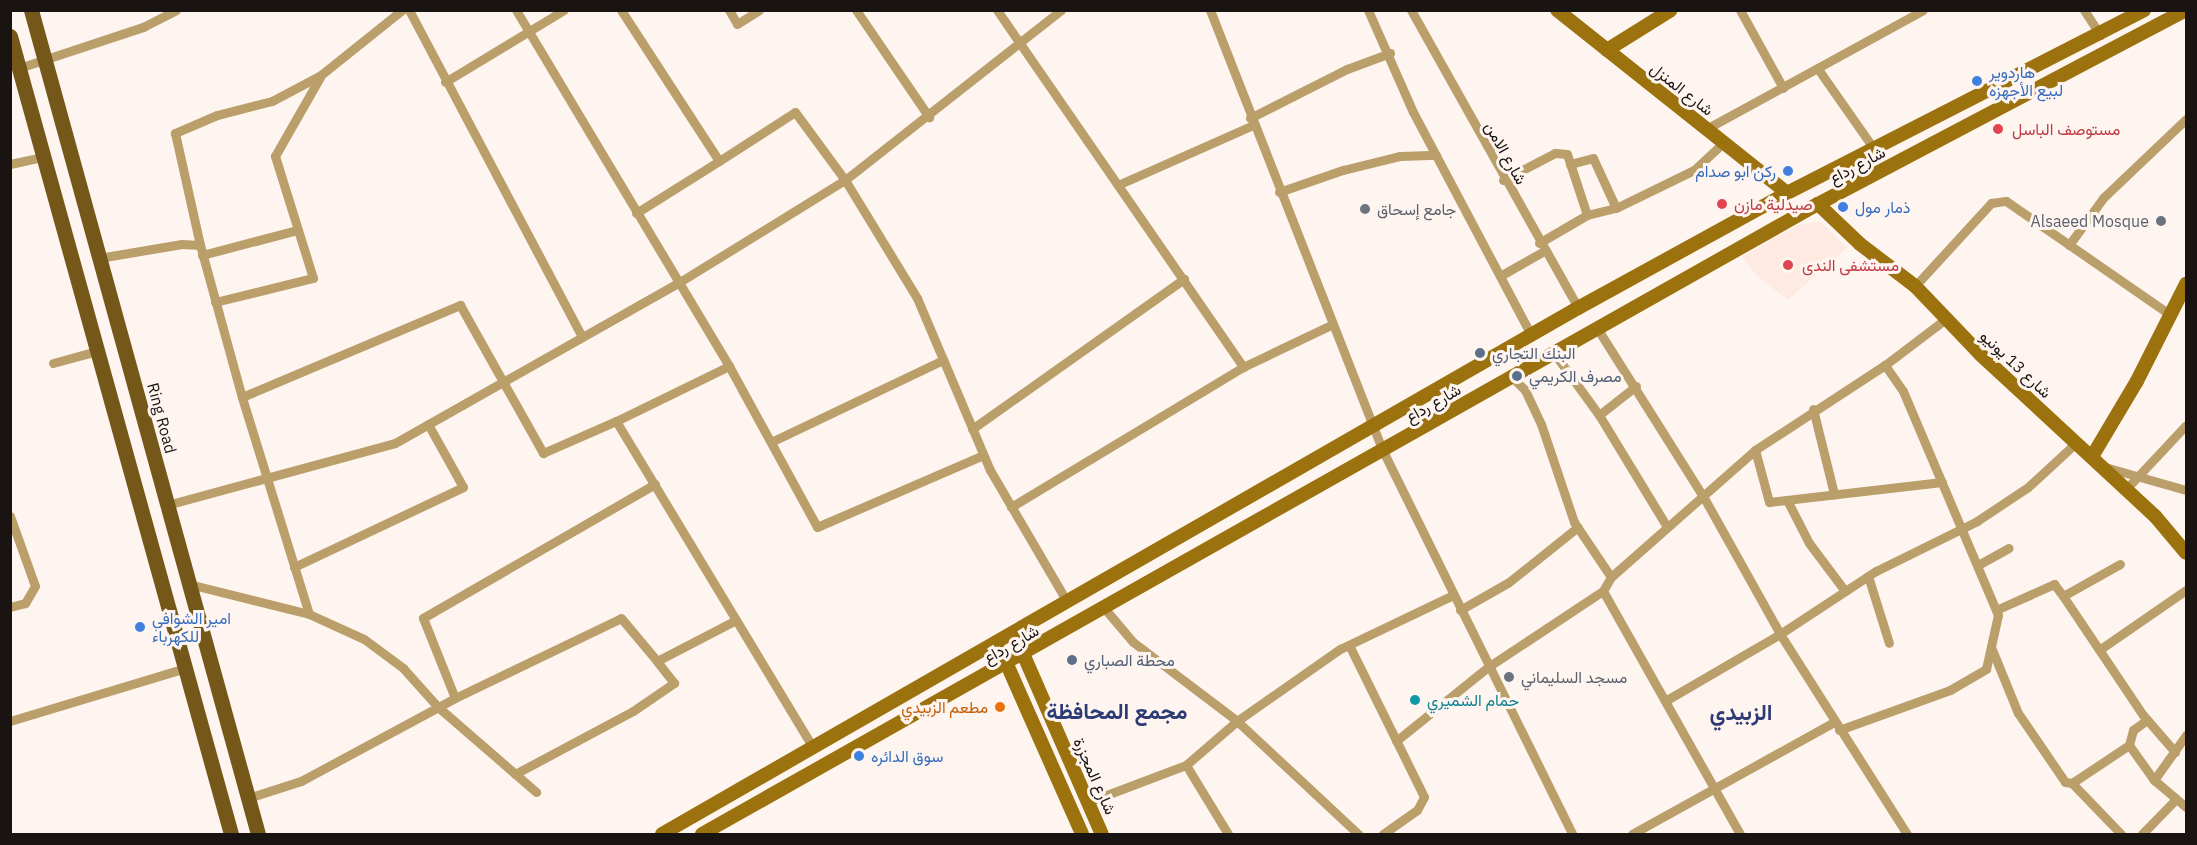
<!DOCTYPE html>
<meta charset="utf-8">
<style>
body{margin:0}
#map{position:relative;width:2197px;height:845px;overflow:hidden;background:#fff5f0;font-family:"IBM Plex Sans",Vazirmatn,sans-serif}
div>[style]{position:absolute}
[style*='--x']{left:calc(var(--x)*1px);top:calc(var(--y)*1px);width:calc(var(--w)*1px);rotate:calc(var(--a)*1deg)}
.built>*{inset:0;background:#feeae1}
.street>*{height:9px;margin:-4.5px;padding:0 4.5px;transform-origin:4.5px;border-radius:4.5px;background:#ba9f6b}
.secondary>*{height:14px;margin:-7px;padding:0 7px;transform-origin:7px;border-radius:7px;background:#9b720e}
.primary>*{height:15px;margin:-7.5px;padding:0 7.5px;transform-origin:7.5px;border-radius:7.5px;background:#755819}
.dots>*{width:16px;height:16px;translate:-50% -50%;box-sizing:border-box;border:3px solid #fff5f0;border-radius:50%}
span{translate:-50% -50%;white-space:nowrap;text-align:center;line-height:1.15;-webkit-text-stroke:6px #fff5f0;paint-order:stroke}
.shop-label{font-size:16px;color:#366cbe}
.left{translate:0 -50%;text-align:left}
.right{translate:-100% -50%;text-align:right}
.street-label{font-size:16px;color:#191411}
.health-label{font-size:16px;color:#be3a42}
.worship-label{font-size:16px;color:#5b616d}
.service-label{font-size:16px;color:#4e5e75}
.culture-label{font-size:16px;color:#0d838f}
.food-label{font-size:16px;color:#c56008}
.district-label{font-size:22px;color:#2d3c75;font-weight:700}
.frame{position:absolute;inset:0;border:12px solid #191411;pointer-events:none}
</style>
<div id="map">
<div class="built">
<div style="clip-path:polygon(1821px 222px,1847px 248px,1788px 300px,1756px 275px,1742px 257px,1798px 225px)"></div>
</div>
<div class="street">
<div style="--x:402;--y:10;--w:104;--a:141.3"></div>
<div style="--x:321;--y:75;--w:55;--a:152"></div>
<div style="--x:272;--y:101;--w:57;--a:165.7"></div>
<div style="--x:217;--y:115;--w:46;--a:156.8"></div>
<div style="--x:175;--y:133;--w:115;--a:77.4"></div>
<div style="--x:200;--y:245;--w:158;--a:74.6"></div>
<div style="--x:242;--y:397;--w:237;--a:-22.9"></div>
<div style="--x:460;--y:305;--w:170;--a:60.7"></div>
<div style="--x:543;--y:453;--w:80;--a:-23.7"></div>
<div style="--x:409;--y:10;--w:370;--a:62.1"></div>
<div style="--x:516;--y:10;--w:415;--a:59.1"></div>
<div style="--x:729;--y:366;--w:183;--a:61.3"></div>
<div style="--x:817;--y:527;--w:181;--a:-23.4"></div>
<div style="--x:621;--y:10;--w:180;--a:57"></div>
<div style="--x:719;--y:161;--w:98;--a:147.9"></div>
<div style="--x:729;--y:10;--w:16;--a:60"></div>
<div style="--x:737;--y:24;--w:26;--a:-32"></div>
<div style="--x:856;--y:10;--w:130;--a:55.7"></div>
<div style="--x:997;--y:10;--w:434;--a:55.4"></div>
<div style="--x:1210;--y:10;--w:474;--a:68.6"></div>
<div style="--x:1383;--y:451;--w:427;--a:63.7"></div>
<div style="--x:1368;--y:10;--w:111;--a:66.2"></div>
<div style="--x:1413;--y:112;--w:252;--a:62.1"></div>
<div style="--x:1411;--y:10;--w:342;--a:60.7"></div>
<div style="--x:1740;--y:10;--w:89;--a:61.1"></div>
<div style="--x:2084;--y:10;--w:30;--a:57"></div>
<div style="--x:19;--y:68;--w:131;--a:-18.3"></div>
<div style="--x:143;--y:27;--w:37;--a:-27"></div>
<div style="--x:1818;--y:69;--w:98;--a:55"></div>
<div style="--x:445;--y:82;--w:139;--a:-31.2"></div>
<div style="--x:1250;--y:118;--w:109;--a:-26.8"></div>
<div style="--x:1347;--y:69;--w:46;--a:-20.4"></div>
<div style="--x:1706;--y:129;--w:247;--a:-28.7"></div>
<div style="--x:719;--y:161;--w:90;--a:-32.8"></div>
<div style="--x:795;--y:112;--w:84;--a:53.7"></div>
<div style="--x:845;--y:180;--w:138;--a:58.6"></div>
<div style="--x:917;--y:298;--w:187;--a:67"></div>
<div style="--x:990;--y:470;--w:153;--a:59.7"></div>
<div style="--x:10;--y:164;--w:35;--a:-12"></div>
<div style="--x:1503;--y:180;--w:59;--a:-27.4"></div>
<div style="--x:1555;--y:153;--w:12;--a:5"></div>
<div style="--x:1567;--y:154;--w:64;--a:71.8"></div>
<div style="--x:1120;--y:184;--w:145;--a:-23.9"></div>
<div style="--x:1279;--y:192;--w:68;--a:-19"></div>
<div style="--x:1343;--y:170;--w:59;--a:-13.8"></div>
<div style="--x:1400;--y:156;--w:36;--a:-2"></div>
<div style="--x:1616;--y:208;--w:87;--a:-26"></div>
<div style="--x:1694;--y:170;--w:40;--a:-43"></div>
<div style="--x:1539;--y:243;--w:56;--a:-30.3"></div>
<div style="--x:1587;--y:215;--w:30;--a:-14"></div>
<div style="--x:1616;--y:208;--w:55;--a:-114.7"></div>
<div style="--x:1593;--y:158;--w:24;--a:165"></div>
<div style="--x:2069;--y:245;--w:58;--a:-54.1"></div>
<div style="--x:2103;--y:198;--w:115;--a:-43.6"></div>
<div style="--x:202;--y:255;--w:98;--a:-14.7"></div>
<div style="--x:99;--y:258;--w:84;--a:-9.6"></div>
<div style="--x:182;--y:244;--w:18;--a:3"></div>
<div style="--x:1500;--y:276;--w:51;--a:-29.6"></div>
<div style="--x:1915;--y:286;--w:113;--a:-47.5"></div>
<div style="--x:1991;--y:203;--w:15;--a:-8"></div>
<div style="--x:2006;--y:201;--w:198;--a:34.7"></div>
<div style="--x:215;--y:302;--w:101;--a:-13.8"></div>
<div style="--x:313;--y:278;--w:128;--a:-107.3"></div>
<div style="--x:275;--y:156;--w:91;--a:-60.3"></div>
<div style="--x:1597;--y:328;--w:199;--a:57.8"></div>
<div style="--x:1703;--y:496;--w:158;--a:60.8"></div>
<div style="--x:1780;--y:634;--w:237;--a:57.6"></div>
<div style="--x:1554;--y:353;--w:77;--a:54"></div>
<div style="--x:1599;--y:415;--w:129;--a:58.7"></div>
<div style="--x:53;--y:363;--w:46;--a:-15.3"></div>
<div style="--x:729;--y:366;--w:126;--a:154"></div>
<div style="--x:616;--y:421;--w:382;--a:58.9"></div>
<div style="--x:1512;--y:377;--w:18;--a:45"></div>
<div style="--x:1525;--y:390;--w:38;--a:65"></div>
<div style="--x:1541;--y:424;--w:103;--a:71.4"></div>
<div style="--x:1574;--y:522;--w:66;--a:56.1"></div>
<div style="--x:1611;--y:577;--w:16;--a:120"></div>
<div style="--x:1603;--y:591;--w:279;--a:60.6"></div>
<div style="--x:1813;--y:409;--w:88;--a:76.1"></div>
<div style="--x:1599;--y:415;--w:47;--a:-38.1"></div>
<div style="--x:972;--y:429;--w:260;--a:-35.3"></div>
<div style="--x:771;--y:442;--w:191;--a:-25.5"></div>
<div style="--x:1755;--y:450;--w:54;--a:74.9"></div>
<div style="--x:1769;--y:502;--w:174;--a:-6.6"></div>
<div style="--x:2105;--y:467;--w:84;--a:15.9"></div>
<div style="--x:655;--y:484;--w:268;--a:150"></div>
<div style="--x:423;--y:618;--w:86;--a:68.2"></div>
<div style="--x:455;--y:698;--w:184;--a:-25.7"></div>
<div style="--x:621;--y:618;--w:56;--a:50.1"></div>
<div style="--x:657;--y:661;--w:89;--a:-27.4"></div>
<div style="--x:2127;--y:488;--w:86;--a:-46.9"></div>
<div style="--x:1787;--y:500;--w:48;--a:62.9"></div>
<div style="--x:1809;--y:543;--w:60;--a:53.1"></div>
<div style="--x:167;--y:505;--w:236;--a:-15.2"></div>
<div style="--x:395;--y:443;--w:325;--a:-29.5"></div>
<div style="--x:678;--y:283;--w:196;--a:-31.7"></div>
<div style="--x:845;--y:180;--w:275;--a:-38.2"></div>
<div style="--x:1011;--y:507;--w:271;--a:-31.1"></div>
<div style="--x:1243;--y:367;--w:98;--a:-25.5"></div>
<div style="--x:10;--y:516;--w:74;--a:70.3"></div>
<div style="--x:35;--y:586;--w:20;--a:120"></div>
<div style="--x:25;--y:603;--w:16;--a:165"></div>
<div style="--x:2120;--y:564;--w:65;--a:150.7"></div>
<div style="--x:2063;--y:596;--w:143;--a:56.1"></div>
<div style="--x:2143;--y:715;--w:49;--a:49.1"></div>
<div style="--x:1978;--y:565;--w:35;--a:-29"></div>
<div style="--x:294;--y:567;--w:187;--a:-25.3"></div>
<div style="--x:463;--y:487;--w:72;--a:-119.1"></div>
<div style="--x:1868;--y:576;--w:70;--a:72.6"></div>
<div style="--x:1611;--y:577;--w:192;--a:-41.4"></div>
<div style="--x:1755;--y:450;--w:155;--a:-33.2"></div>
<div style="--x:1885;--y:365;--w:78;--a:-37.2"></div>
<div style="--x:189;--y:584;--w:124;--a:14"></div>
<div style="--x:309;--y:614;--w:227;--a:-107.2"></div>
<div style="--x:1105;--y:609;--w:43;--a:49.7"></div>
<div style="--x:1133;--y:642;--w:131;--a:37.2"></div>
<div style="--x:1237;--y:721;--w:166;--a:43"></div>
<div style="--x:1460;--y:610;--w:56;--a:-29.7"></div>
<div style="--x:1509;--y:582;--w:88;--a:-38.6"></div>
<div style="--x:1996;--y:610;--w:64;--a:-24.1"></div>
<div style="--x:2054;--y:584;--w:15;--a:53"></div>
<div style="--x:309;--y:614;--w:60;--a:24.4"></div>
<div style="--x:364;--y:639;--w:49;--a:36.6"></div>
<div style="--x:403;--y:668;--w:52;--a:48.1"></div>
<div style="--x:438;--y:707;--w:130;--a:40.9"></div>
<div style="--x:1349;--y:645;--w:169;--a:63.7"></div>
<div style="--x:1424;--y:797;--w:15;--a:118"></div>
<div style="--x:1417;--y:810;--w:42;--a:144.8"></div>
<div style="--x:1991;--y:647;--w:71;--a:67.8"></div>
<div style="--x:2018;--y:713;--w:83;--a:55.7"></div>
<div style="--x:2065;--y:782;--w:7;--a:8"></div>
<div style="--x:2099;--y:650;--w:106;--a:-34.6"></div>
<div style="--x:1665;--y:701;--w:133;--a:-30.2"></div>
<div style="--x:1780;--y:634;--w:115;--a:-33.3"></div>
<div style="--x:1876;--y:571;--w:113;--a:-26.3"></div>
<div style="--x:1977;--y:521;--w:61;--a:-33.7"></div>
<div style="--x:2028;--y:487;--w:67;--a:-42.6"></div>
<div style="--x:10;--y:721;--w:183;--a:-16.8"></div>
<div style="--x:1839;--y:730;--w:118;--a:-19.8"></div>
<div style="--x:1950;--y:690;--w:42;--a:-30.3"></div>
<div style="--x:1986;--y:669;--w:55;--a:-77.5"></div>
<div style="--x:1998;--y:615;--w:243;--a:-113"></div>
<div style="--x:1903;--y:391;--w:32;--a:-125"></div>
<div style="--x:2186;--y:735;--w:55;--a:125.4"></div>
<div style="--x:2154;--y:780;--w:42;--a:40.2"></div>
<div style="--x:1396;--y:741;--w:118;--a:-38.8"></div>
<div style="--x:1488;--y:667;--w:138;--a:-33.5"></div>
<div style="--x:2129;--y:745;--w:16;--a:-75"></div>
<div style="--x:2133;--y:730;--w:17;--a:-36"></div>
<div style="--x:1186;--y:765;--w:81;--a:58.7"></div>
<div style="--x:515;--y:774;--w:134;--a:-28.1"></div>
<div style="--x:633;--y:711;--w:50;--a:-34.3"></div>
<div style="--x:674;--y:683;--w:28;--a:-128"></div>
<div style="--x:248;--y:798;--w:56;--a:-17.8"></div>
<div style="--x:301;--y:781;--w:175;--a:-28.3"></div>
<div style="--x:1088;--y:802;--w:105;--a:-20.7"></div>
<div style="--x:1186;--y:765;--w:67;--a:-40.8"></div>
<div style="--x:1237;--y:721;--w:126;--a:-35"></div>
<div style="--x:1340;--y:649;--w:125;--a:-25.5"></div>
<div style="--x:1632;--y:834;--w:231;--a:-29"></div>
<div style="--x:2121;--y:834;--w:71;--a:-133.9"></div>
<div style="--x:2072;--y:783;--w:69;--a:-33.7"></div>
<div style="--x:2129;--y:745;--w:43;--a:54.5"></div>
<div style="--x:2142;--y:834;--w:49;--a:-45.8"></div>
</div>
<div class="secondary">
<div style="--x:1557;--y:10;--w:294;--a:38.5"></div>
<div style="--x:1607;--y:50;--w:75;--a:-32"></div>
<div style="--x:1818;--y:204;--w:58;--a:43.6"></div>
<div style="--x:1860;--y:244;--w:69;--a:37.4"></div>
<div style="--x:1915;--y:286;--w:95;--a:46.3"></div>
<div style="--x:1981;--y:355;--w:237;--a:42.8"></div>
<div style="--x:2155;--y:516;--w:48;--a:50"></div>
<div style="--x:2093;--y:455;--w:86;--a:-59.3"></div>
<div style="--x:2137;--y:381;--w:109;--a:-63.2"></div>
<div style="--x:1014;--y:633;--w:219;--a:66.4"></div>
<div style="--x:997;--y:642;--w:210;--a:66.1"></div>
<div style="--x:662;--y:834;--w:1056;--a:-29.87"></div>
<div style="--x:1578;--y:308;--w:239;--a:-28.8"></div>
<div style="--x:1787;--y:193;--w:401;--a:-27.1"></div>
<div style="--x:702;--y:834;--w:1282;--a:-29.45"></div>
<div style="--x:1818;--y:204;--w:416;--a:-27.8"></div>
</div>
<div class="primary">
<div style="--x:31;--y:10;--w:855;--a:74.6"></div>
<div style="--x:10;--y:36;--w:828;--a:74.52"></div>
</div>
<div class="dots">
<div style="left:1977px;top:81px;background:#3f7fe0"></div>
<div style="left:1998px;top:129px;background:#e0444e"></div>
<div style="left:1788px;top:171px;background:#3f7fe0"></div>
<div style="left:1722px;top:204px;background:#e0444e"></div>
<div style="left:1843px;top:207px;background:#3f7fe0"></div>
<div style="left:1365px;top:209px;background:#6b7280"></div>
<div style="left:2161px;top:221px;background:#6b7280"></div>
<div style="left:1788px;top:265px;background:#e0444e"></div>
<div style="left:1480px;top:353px;background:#5c6f8a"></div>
<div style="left:1517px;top:376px;background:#5c6f8a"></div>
<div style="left:140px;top:627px;background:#3f7fe0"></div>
<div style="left:1072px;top:660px;background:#5c6f8a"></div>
<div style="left:1509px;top:677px;background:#6b7280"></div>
<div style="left:1415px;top:700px;background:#0f9aa8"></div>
<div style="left:1000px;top:707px;background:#e8710a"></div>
<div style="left:859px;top:756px;background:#3f7fe0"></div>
</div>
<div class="shop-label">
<span class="left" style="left:1989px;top:81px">هاردوير<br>لبيع الأجهزه</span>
<span class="right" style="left:1776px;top:171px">ركن ابو صدام</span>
<span class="left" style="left:1855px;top:207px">ذمار مول</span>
<span class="left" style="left:152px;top:627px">امير الشوافي<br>للكهرباء</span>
<span class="left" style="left:871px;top:756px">سوق الدائره</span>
</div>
<div class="street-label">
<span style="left:1682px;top:89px;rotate:38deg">شارع المنزل</span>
<span style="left:1506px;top:153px;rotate:61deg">شارع الامن</span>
<span style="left:1857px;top:165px;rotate:-28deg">شارع رداع</span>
<span style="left:2016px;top:364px;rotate:43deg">شارع 13 يونيو</span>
<span style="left:1433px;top:403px;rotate:-30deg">شارع رداع</span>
<span style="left:162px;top:418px;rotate:75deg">Ring Road</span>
<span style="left:1011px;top:644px;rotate:-30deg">شارع رداع</span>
<span style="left:1095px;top:776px;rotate:66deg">شارع المجزرة</span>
</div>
<div class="health-label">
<span class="left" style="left:2012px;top:129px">مستوصف الباسل</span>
<span class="left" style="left:1734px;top:204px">صيدلية مازن</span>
<span class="left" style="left:1802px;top:265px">مستشفى الندى</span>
</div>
<div class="worship-label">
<span class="left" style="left:1377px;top:209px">جامع إسحاق</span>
<span class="right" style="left:2149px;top:221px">Alsaeed Mosque</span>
<span class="left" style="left:1521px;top:677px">مسجد السليماني</span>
</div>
<div class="service-label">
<span class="left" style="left:1492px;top:353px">البنك التجاري</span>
<span class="left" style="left:1529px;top:376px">مصرف الكريمي</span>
<span class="left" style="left:1084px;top:660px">محطة الصباري</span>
</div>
<div class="culture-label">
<span class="left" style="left:1427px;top:700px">حمام الشميري</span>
</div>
<div class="food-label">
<span class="right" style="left:988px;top:707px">مطعم الزبيدي</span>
</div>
<div class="district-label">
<span style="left:1117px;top:711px">مجمع المحافظة</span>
<span style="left:1741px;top:712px">الزبيدي</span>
</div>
<div class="frame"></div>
</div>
